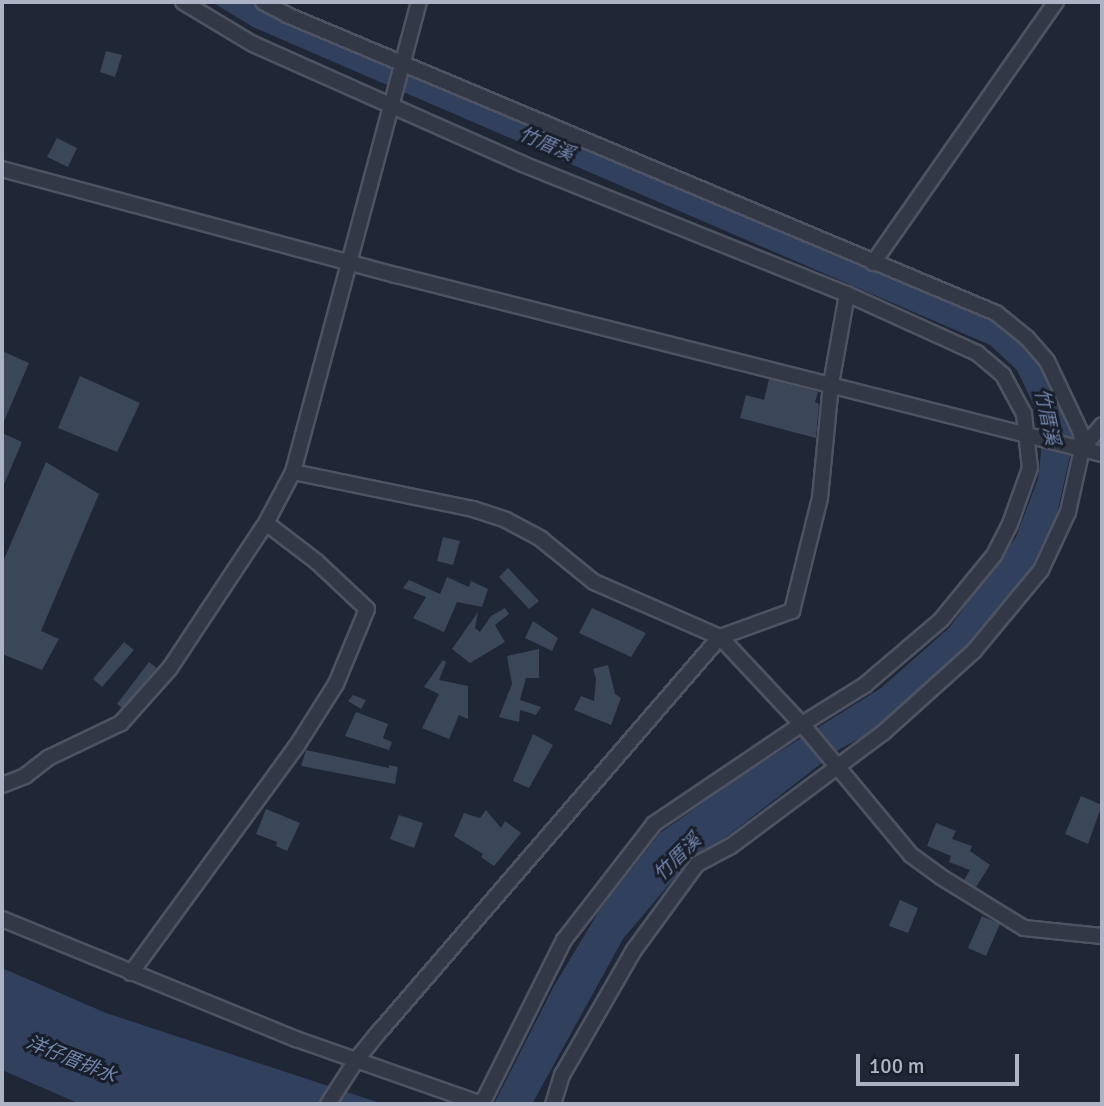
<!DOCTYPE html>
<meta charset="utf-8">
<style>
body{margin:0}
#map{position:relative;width:1104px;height:1106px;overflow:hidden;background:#1f2636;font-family:Signika,"Noto Sans TC",sans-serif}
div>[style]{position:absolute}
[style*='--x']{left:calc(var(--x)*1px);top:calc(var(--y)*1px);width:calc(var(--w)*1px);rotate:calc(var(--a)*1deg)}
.water>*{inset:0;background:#31405d}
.building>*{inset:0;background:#3c4659}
.roads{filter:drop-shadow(2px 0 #4d5362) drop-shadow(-2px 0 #4d5362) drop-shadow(0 2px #4d5362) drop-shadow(0 -2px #4d5362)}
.minor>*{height:14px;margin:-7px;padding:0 7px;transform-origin:7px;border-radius:7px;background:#323846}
span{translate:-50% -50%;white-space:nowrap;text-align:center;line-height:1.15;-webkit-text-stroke:6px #181e2a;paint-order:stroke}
.water-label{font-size:19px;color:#7386ad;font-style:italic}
.frame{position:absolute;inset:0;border:4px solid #acb3c4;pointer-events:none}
.scale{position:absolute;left:856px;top:1054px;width:163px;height:32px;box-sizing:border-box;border:4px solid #acb3c4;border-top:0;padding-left:9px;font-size:21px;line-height:24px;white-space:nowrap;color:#acb3c4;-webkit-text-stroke:5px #181e2a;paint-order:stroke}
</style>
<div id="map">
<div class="water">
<div style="clip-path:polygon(212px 2px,267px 2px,707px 193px,1010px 330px,1046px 364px,1074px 438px,1057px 514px,1027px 576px,980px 642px,891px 721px,840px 749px,676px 876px,623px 939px,532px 1104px,494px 1104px,554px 986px,599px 911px,660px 833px,747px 772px,881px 688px,949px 628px,1016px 537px,1038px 479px,1041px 453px,1039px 416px,1017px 370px,990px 345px,253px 27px)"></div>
<div style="clip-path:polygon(2px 968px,106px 1013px,383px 1104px,80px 1104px,2px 1070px)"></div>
</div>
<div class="building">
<div style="clip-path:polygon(106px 51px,122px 55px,115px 77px,100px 72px)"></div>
<div style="clip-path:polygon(57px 138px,77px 148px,68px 167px,47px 157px)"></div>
<div style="clip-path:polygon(2px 351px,29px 363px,2px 426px)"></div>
<div style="clip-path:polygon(80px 376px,140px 403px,117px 452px,58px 428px)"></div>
<div style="clip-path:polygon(769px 379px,818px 392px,815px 402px,819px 404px,816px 438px,740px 418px,746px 395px,764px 400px)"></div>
<div style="clip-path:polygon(2px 433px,22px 442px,2px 489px)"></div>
<div style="clip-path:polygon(46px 462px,99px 494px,41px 631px,59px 639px,42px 670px,2px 654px,2px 564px)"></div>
<div style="clip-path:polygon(443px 537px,460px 541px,453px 565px,437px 561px)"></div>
<div style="clip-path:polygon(508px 568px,539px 601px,529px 609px,499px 577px)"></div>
<div style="clip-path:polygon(447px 577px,469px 587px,471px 581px,488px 589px,482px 607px,457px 602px,444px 632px,413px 618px,426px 597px,403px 588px,409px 580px,440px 594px)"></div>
<div style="clip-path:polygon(505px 608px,509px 614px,495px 625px,505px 642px,470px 663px,452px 649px,478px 612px,475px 628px,480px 632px,491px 616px)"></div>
<div style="clip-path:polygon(592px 608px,646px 633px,631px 657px,579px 633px)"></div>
<div style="clip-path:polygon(533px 621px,558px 638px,552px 651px,525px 638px)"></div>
<div style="clip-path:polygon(124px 642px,134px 650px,102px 687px,93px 679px)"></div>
<div style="clip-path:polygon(539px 649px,539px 678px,526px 678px,520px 700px,541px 707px,536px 715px,520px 710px,519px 722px,499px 717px,512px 684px,507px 656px)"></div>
<div style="clip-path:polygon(443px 660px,446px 662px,439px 680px,468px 686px,468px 719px,459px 715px,449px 739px,422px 728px,439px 694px,424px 687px)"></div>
<div style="clip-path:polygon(149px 662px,157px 668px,122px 708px,117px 704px)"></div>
<div style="clip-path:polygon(608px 665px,615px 694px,621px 698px,611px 725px,574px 710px,581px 696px,594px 701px,596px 679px,593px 669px)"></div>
<div style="clip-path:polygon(353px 695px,366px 700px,361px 709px,348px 701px)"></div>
<div style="clip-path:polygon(356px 712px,388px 724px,383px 738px,392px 742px,389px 750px,345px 736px)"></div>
<div style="clip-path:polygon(533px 734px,553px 745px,529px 788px,513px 781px)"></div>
<div style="clip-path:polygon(306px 750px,389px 768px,389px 765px,398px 767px,395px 784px,301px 766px)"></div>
<div style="clip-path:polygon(1081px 796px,1102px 805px,1088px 844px,1065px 834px)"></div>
<div style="clip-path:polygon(266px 809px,300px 823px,287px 851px,276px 846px,277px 842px,256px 834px)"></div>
<div style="clip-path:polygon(486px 810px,501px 828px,505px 821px,521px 833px,494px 866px,481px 857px,483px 854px,454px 836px,464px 813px,480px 818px)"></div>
<div style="clip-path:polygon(399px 815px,423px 823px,414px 848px,390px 839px)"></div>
<div style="clip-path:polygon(936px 823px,956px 831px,952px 839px,972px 846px,970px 851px,990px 865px,976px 887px,964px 880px,970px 870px,949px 862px,951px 856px,927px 846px)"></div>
<div style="clip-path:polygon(900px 900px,918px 908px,908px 933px,889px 926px)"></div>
<div style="clip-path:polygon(982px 916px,1000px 924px,986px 956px,968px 948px)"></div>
</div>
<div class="roads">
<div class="minor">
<div style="--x:183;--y:2;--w:82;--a:31"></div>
<div style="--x:253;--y:44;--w:152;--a:24"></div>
<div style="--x:392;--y:106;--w:143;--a:23.9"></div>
<div style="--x:523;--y:164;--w:349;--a:21.9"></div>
<div style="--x:847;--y:294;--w:143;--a:24.4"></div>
<div style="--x:977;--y:353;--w:34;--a:40"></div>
<div style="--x:1003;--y:375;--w:44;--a:61.7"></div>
<div style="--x:1024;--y:414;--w:54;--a:83.7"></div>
<div style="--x:1030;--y:468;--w:59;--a:109.7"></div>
<div style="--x:1010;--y:524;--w:34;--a:117"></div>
<div style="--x:995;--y:554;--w:85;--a:129.3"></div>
<div style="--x:941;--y:620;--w:100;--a:139.5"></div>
<div style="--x:865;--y:685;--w:74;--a:148.2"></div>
<div style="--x:802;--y:724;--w:179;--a:146"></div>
<div style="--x:654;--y:824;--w:147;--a:127.8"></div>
<div style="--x:564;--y:940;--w:183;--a:116.6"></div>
<div style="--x:263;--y:2;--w:27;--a:28"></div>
<div style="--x:287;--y:15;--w:769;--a:22.8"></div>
<div style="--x:996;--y:313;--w:40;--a:39"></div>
<div style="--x:1027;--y:338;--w:30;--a:49"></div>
<div style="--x:1047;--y:361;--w:80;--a:64.7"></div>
<div style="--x:1081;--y:433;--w:16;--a:86"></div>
<div style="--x:1082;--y:449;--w:65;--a:102.5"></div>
<div style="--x:1068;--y:512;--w:64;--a:115"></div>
<div style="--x:1041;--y:570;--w:105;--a:129.6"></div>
<div style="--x:974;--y:651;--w:121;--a:138"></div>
<div style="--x:884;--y:732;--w:191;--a:143.3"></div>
<div style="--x:731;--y:846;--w:38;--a:152"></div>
<div style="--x:697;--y:864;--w:107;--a:126.2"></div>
<div style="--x:634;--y:950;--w:144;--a:119.9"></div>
<div style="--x:562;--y:1075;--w:30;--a:107"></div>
<div style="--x:2;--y:169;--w:408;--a:15.1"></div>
<div style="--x:396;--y:275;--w:728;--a:14.23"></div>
<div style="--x:873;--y:263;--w:319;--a:-55"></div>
<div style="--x:1082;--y:449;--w:31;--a:-50"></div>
<div style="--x:293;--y:472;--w:184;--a:11.6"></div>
<div style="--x:473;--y:509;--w:35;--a:18"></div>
<div style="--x:506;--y:520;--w:40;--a:28"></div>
<div style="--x:541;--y:539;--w:68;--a:39.1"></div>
<div style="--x:594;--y:582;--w:137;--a:23.6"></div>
<div style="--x:720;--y:637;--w:126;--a:46.9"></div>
<div style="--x:806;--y:729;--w:164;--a:50.2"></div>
<div style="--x:911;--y:855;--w:37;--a:36"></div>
<div style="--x:941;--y:877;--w:97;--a:31.6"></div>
<div style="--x:1024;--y:928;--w:78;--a:5.9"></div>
<div style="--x:2;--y:785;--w:25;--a:-21"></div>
<div style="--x:25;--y:776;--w:29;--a:-38"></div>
<div style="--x:48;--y:758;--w:81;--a:-25.6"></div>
<div style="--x:121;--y:723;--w:74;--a:-48.3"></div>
<div style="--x:170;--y:668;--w:174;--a:-56.5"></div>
<div style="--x:266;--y:523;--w:58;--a:-62.1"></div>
<div style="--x:293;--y:472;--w:487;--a:-75"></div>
<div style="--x:2;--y:919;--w:318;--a:22.2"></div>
<div style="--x:296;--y:1039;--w:197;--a:19.3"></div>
<div style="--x:131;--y:973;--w:283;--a:-53.9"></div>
<div style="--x:298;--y:744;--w:71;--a:-57.7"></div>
<div style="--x:336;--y:684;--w:81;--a:-67.5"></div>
<div style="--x:367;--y:609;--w:69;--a:-136.8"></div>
<div style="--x:317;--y:562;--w:64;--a:-142.6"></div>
<div style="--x:328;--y:1104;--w:54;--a:-57.2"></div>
<div style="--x:357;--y:1059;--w:36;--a:-51"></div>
<div style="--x:380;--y:1031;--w:520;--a:-49.21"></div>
<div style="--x:720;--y:637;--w:77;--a:-19.9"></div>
<div style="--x:792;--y:611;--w:116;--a:-76.1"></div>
<div style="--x:820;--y:498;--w:115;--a:-84.5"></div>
<div style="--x:831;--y:384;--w:91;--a:-79.9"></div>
</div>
</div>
<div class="water-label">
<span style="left:546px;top:145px;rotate:23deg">竹厝溪</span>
<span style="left:1046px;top:417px;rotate:78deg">竹厝溪</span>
<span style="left:678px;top:858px;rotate:-45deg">竹厝溪</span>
<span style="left:71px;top:1060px;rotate:22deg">洋仔厝排水</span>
</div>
<div class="frame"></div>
<div class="scale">100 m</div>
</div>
